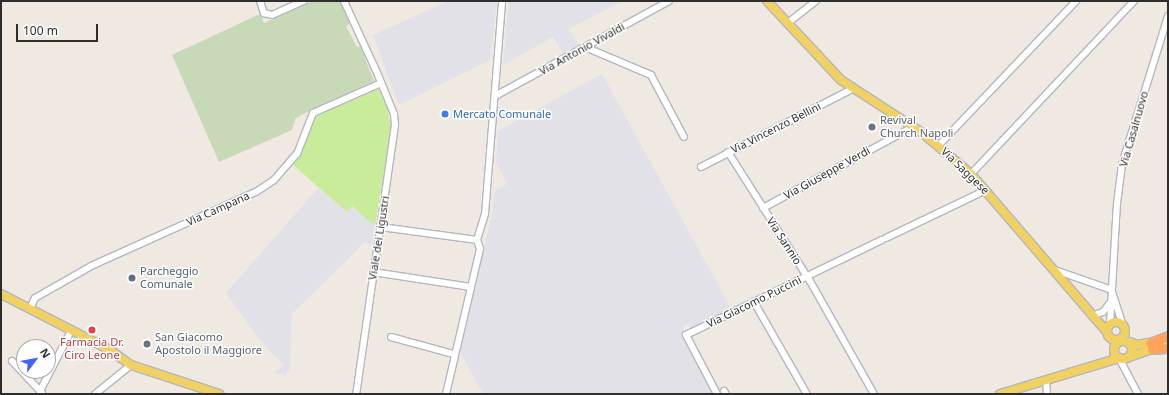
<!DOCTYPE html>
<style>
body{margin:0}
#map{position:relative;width:1169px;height:395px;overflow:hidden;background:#efe9e1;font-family:"Noto Sans",sans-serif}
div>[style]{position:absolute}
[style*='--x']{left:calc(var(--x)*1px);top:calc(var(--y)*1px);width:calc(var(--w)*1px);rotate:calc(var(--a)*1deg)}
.industrial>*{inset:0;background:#e3e1e8}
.cemetery>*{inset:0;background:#c8d9b8}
.pitch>*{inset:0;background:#c9ec9a}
.roads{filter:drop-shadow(1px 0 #b4b7c1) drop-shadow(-1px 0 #b4b7c1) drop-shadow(0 1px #b4b7c1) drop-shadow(0 -1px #b4b7c1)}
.minor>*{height:6px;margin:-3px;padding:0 3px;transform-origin:3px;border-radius:3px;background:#fff}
.major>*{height:8px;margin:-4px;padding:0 4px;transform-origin:4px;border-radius:4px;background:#f2d163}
.major>.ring{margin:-4px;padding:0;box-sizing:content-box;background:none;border:8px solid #f2d163;border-radius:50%}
.highway>*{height:9px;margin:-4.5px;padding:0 4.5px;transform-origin:4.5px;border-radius:4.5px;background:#ffa35c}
.dots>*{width:11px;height:11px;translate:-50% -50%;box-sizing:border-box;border:2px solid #fff;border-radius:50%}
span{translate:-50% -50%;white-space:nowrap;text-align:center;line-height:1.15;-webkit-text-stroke:3px #fff;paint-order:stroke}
.street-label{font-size:11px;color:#2e2e2e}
.shop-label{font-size:11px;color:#366cbe}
.left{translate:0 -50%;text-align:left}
.worship-label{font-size:11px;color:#5b616d}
.service-label{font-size:11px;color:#4e5e75}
.health-label{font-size:11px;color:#be3a42}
.frame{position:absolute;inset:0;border:2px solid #2e2e2e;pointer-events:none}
.north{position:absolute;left:16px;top:339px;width:40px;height:40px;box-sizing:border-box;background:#fff;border:1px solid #ababab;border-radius:50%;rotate:58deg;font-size:11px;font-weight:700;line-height:16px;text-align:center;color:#2e2e2e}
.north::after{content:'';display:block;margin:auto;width:14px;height:18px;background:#4264fb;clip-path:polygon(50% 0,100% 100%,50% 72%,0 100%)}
.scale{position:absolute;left:16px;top:24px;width:82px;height:18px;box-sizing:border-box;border:2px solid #2e2e2e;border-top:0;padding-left:5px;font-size:12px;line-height:14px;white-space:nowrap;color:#2e2e2e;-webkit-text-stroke:3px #fff;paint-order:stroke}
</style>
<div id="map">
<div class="industrial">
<div style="clip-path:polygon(448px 1px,497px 1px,490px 60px,399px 105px,373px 35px)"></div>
<div style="clip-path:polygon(509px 1px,622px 1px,569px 29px,579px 47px,567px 54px,564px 55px,553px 37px,503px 65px)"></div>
<div style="clip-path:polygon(602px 74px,732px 310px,691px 331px,688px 324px,682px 327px,715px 394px,483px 394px,458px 348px,492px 216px,495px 190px,507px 184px,496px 162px,498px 131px)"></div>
<div style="clip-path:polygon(319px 187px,346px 212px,351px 205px,375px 226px,372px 248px,365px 242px,292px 314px,290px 372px,287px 371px,286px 376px,274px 373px,283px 365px,263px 344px,226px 293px)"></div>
</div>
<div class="cemetery">
<div style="clip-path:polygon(313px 1px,340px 1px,350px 23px,346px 26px,357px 47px,360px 46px,374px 81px,301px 115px,295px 119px,292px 130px,219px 162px,172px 55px,260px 14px,264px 23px)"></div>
</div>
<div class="pitch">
<div style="clip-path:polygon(379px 89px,387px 108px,391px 128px,375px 226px,352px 206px,347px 212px,292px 164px,315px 116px)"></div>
</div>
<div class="roads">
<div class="minor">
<div style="--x:260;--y:1;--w:13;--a:72"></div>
<div style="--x:264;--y:13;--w:8;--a:14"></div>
<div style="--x:272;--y:15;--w:35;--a:-24"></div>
<div style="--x:344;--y:1;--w:81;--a:65.3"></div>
<div style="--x:378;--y:75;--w:42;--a:67.7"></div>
<div style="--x:394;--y:114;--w:11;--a:85"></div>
<div style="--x:395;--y:125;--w:272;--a:98.2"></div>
<div style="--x:789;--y:22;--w:34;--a:-38"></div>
<div style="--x:585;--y:47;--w:72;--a:23"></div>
<div style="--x:651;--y:75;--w:70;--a:62"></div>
<div style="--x:495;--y:96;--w:198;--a:-28.6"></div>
<div style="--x:939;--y:145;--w:199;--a:-46.4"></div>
<div style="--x:728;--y:152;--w:153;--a:57.6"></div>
<div style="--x:810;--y:281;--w:130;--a:60.5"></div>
<div style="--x:701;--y:167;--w:170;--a:-27.3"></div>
<div style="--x:971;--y:174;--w:238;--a:-46.7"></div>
<div style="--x:763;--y:208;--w:170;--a:-28.4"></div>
<div style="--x:381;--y:227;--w:97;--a:7.7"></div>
<div style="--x:886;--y:238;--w:111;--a:-25.6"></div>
<div style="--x:477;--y:240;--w:27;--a:-73"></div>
<div style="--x:485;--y:214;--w:214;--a:-85.4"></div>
<div style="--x:1055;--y:270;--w:60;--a:19.3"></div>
<div style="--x:373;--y:272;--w:99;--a:8.7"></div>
<div style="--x:1112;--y:292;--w:35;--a:72"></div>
<div style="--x:754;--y:302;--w:106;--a:60.1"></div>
<div style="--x:30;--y:309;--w:12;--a:-66"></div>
<div style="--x:35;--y:298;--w:64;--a:-29.7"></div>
<div style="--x:91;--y:266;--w:181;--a:-24.2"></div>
<div style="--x:256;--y:192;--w:22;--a:-34"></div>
<div style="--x:274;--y:180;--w:35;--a:-49"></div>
<div style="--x:297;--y:154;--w:44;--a:-68.7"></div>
<div style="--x:313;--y:113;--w:74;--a:-23.8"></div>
<div style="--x:1094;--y:315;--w:9;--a:-18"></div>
<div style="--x:1103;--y:312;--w:11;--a:-52"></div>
<div style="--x:1110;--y:324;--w:120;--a:-86.7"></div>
<div style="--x:1117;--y:204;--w:40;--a:-82.9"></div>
<div style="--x:1122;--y:164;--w:155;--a:-72.7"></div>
<div style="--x:391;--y:337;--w:64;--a:15.3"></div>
<div style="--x:1119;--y:358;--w:41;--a:62.2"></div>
<div style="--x:12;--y:361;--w:44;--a:46.8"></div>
<div style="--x:1046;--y:380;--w:14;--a:86"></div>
<div style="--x:40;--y:391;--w:68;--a:-62.7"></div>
<div style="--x:724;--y:391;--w:4;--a:56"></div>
<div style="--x:95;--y:394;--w:46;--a:-38.9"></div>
<div style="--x:446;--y:394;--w:149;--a:-76.8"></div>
<div style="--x:480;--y:249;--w:9;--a:-108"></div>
<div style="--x:717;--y:394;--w:67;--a:-117.7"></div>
<div style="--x:686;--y:335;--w:218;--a:-25.9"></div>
</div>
<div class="major">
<div style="--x:767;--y:1;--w:108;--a:46.9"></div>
<div style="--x:841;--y:80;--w:95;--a:33"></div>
<div style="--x:921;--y:132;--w:65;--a:40"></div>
<div style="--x:971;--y:174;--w:208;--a:49.3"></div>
<div style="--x:1;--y:294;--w:123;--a:27.2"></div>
<div style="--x:110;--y:350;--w:26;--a:36"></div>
<div style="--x:131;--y:365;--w:93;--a:18.2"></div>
<div class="ring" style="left:1107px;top:322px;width:10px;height:10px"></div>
<div class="ring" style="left:1114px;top:341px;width:10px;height:10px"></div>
<div style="--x:1130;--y:342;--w:7;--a:27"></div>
<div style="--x:1136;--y:345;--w:20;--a:-9"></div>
<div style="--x:1129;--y:357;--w:24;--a:-19"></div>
<div style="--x:1152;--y:349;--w:17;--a:-31"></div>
<div style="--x:1000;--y:394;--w:124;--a:-16.8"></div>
</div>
<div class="highway">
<div style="--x:1150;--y:343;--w:19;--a:-21"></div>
<div style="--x:1152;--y:349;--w:16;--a:-4"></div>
</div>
</div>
<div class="dots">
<div style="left:445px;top:114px;background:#3f7fe0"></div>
<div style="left:872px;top:127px;background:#6b7280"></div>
<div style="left:132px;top:278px;background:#5c6f8a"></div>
<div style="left:92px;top:330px;background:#e0444e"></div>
<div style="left:147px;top:344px;background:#6b7280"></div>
</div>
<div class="street-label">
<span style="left:582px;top:49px;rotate:-29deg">Via Antonio Vivaldi</span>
<span style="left:776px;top:128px;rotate:-27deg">Via Vincenzo Bellini</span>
<span style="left:1134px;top:129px;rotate:-74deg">Via Casalnuovo</span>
<span style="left:965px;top:171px;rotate:44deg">Via Saggese</span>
<span style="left:827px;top:173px;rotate:-29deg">Via Giuseppe Verdi</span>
<span style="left:218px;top:209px;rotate:-24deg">Via Campana</span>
<span style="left:379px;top:238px;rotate:-81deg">Viale dei Ligustri</span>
<span style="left:784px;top:241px;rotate:57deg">Via Sannio</span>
<span style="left:754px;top:302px;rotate:-26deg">Via Giacomo Puccini</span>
</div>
<div class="shop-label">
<span class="left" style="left:453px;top:114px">Mercato Comunale</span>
</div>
<div class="worship-label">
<span class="left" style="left:880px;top:127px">Revival<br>Church Napoli</span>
<span class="left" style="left:155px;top:344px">San Giacomo<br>Apostolo il Maggiore</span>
</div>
<div class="service-label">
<span class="left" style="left:140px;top:278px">Parcheggio<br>Comunale</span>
</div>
<div class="health-label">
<span style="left:92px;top:349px">Farmacia Dr.<br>Ciro Leone</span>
</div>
<div class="frame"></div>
<div class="north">N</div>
<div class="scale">100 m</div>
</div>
